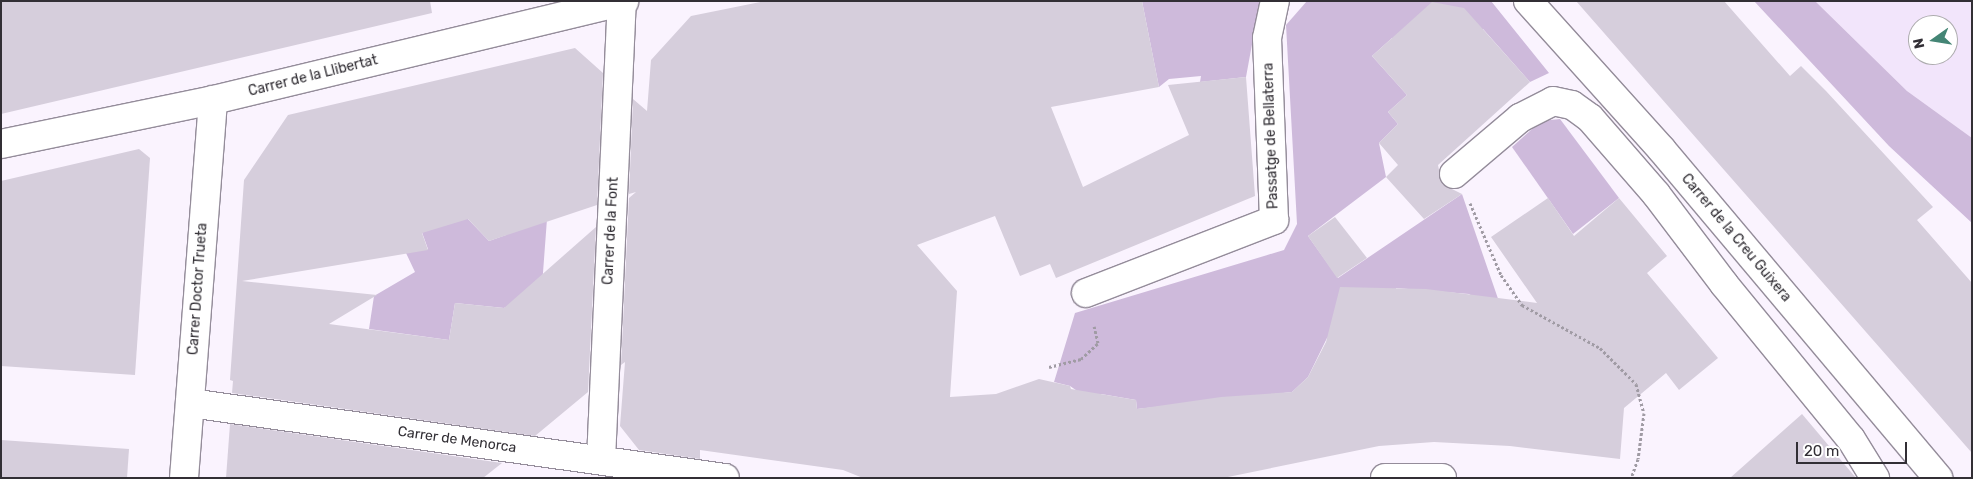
<!DOCTYPE html>
<style>
body{margin:0}
#map{position:relative;width:1973px;height:479px;overflow:hidden;background:#faf3fe;font-family:Rubik,sans-serif}
div>[style]{position:absolute}
[style*='--x']{left:calc(var(--x)*1px);top:calc(var(--y)*1px);width:calc(var(--w)*1px);rotate:calc(var(--a)*1deg)}
.built>*{inset:0;background:#f2e5fb}
.green>*{inset:0;background:#cebadb}
.building>*{inset:0;background:#d6cedc}
.path>*{height:3px;margin-top:-1.5px;transform-origin:0;background:repeating-linear-gradient(90deg,#a09ba4 0 2.5px,transparent 0 5px)}
.roads{filter:drop-shadow(1px 0 #948c9a) drop-shadow(-1px 0 #948c9a) drop-shadow(0 1px #948c9a) drop-shadow(0 -1px #948c9a)}
.minor>*{height:28px;margin:-14px;padding:0 14px;transform-origin:14px;border-radius:14px;background:#fff}
span{translate:-50% -50%;white-space:nowrap;text-align:center;line-height:1.15;-webkit-text-stroke:4px #fff;paint-order:stroke}
.street-label{font-size:14px;color:#322f35}
.frame{position:absolute;inset:0;border:2px solid #322f35;pointer-events:none}
.north{position:absolute;left:1908px;top:15px;width:50px;height:50px;box-sizing:border-box;background:#fff;border:1px solid #adacae;border-radius:50%;rotate:257deg;font-size:14px;font-weight:700;line-height:20px;text-align:center;color:#322f35}
.north::after{content:'';display:block;margin:auto;width:18px;height:22px;background:#448575;clip-path:polygon(50% 0,100% 100%,50% 72%,0 100%)}
.scale{position:absolute;left:1796px;top:442px;width:111px;height:22px;box-sizing:border-box;border:2px solid #322f35;border-top:0;padding-left:6px;font-size:15px;line-height:18px;white-space:nowrap;color:#322f35;-webkit-text-stroke:4px #fff;paint-order:stroke}
</style>
<div id="map">
<div class="built">
<div style="clip-path:polygon(evenodd,1815px 1px,1972px 1px,1972px 138px,1907px 91px,1815px 1px,1918px 25px,1948px 25px,1948px 55px,1918px 55px,1918px 25px)"></div>
</div>
<div class="green">
<div style="clip-path:polygon(1142px 1px,1260px 1px,1246px 77px,1200px 82px,1201px 76px,1169px 79px,1159px 87px)"></div>
<div style="clip-path:polygon(1307px 1px,1491px 1px,1549px 73px,1530px 82px,1483px 29px,1428px 77px,1392px 38px,1372px 56px,1407px 95px,1388px 112px,1398px 124px,1379px 143px,1386px 177px,1308px 236px,1338px 278px,1462px 194px,1505px 319px,1469px 294px,1396px 288px,1395px 299px,1327px 338px,1308px 377px,1292px 392px,1137px 409px,1136px 400px,1101px 394px,1083px 395px,1070px 386px,1054px 382px,1075px 313px,1284px 250px,1297px 224px,1286px 25px)"></div>
<div style="clip-path:polygon(1754px 1px,1815px 1px,1907px 91px,1972px 138px,1972px 223px,1889px 146px)"></div>
<div style="clip-path:polygon(1560px 119px,1619px 198px,1573px 234px,1512px 147px,1541px 121px)"></div>
<div style="clip-path:polygon(466px 217px,489px 241px,506px 235px,511px 224px,547px 219px,542px 286px,504px 308px,455px 303px,449px 340px,369px 329px,374px 296px,415px 272px,406px 253px,428px 249px,419px 224px)"></div>
</div>
<div class="building">
<div style="clip-path:polygon(1px 1px,430px 1px,432px 13px,1px 114px)"></div>
<div style="clip-path:polygon(765px 1px,1142px 1px,1159px 87px,1051px 107px,1083px 187px,1189px 135px,1168px 85px,1246px 77px,1255px 196px,1056px 278px,1050px 264px,1020px 276px,995px 216px,917px 245px,957px 291px,950px 397px,996px 394px,1039px 379px,1070px 386px,1071px 389px,1136px 400px,1137px 409px,1221px 397px,1292px 392px,1308px 377px,1326px 342px,1340px 287px,1426px 289px,1537px 303px,1491px 237px,1548px 198px,1574px 236px,1619px 198px,1667px 256px,1647px 273px,1718px 358px,1679px 390px,1666px 373px,1624px 408px,1620px 459px,1510px 446px,1434px 442px,1379px 446px,1223px 478px,863px 478px,843px 470px,700px 450px,700px 459px,639px 450px,620px 426px,625px 362px,621px 365px,629px 198px,636px 192px,629px 194px,633px 99px,647px 111px,651px 60px,691px 16px)"></div>
<div style="clip-path:polygon(1576px 1px,1724px 1px,1790px 76px,1801px 66px,1826px 91px,1933px 207px,1917px 220px,1972px 283px,1972px 453px)"></div>
<div style="clip-path:polygon(1432px 2px,1464px 8px,1530px 82px,1438px 165px,1442px 184px,1462px 194px,1424px 219px,1386px 177px,1398px 165px,1379px 143px,1398px 124px,1388px 112px,1407px 95px,1372px 56px)"></div>
<div style="clip-path:polygon(575px 48px,603px 73px,597px 205px,489px 241px,468px 219px,422px 233px,428px 250px,242px 281px,377px 295px,329px 324px,449px 340px,455px 303px,504px 308px,596px 227px,588px 392px,535px 436px,232px 393px,233px 381px,230px 380px,244px 180px,288px 115px)"></div>
<div style="clip-path:polygon(139px 149px,150px 158px,135px 375px,1px 366px,1px 181px)"></div>
<div style="clip-path:polygon(1335px 217px,1367px 258px,1337px 278px,1308px 236px)"></div>
<div style="clip-path:polygon(1802px 414px,1856px 478px,1730px 478px)"></div>
<div style="clip-path:polygon(230px 424px,502px 463px,483px 478px,226px 478px)"></div>
<div style="clip-path:polygon(1px 440px,129px 449px,127px 478px,1px 478px)"></div>
</div>
<div class="path">
<div style="--x:1470;--y:203;--w:78;--a:66.7"></div>
<div style="--x:1501;--y:275;--w:37;--a:55"></div>
<div style="--x:1522;--y:305;--w:89;--a:28.9"></div>
<div style="--x:1600;--y:348;--w:51;--a:45"></div>
<div style="--x:1636;--y:384;--w:30;--a:75"></div>
<div style="--x:1644;--y:413;--w:46;--a:97.4"></div>
<div style="--x:1638;--y:459;--w:20;--a:110"></div>
<div style="--x:1049;--y:367;--w:33;--a:-14"></div>
<div style="--x:1081;--y:359;--w:23;--a:-43"></div>
<div style="--x:1098;--y:343;--w:17;--a:-103"></div>
</div>
<div class="roads">
<div class="minor">
<div style="--x:1528;--y:1;--w:200;--a:48"></div>
<div style="--x:1662;--y:150;--w:429;--a:49.9"></div>
<div style="--x:1;--y:144;--w:217;--a:-11.7"></div>
<div style="--x:213;--y:100;--w:423;--a:-13.5"></div>
<div style="--x:1454;--y:174;--w:87;--a:-40.3"></div>
<div style="--x:1520;--y:118;--w:37;--a:-27"></div>
<div style="--x:1553;--y:101;--w:19;--a:12"></div>
<div style="--x:1572;--y:105;--w:22;--a:36"></div>
<div style="--x:1590;--y:118;--w:101;--a:49"></div>
<div style="--x:1656;--y:194;--w:113;--a:52.9"></div>
<div style="--x:1724;--y:284;--w:200;--a:50.7"></div>
<div style="--x:1851;--y:439;--w:46;--a:58.4"></div>
<div style="--x:1086;--y:293;--w:202;--a:-21.2"></div>
<div style="--x:1274;--y:220;--w:182;--a:-92.2"></div>
<div style="--x:1267;--y:38;--w:38;--a:-78"></div>
<div style="--x:190;--y:403;--w:540;--a:7.98"></div>
<div style="--x:601;--y:460;--w:459;--a:-87.4"></div>
<div style="--x:184;--y:478;--w:379;--a:-85.6"></div>
<div style="--x:1385;--y:478;--w:57;--a:0"></div>
</div>
</div>
<div class="street-label">
<span style="left:313px;top:76px;rotate:-14deg">Carrer de la Llibertat</span>
<span style="left:1271px;top:136px;rotate:-92deg">Passatge de Bellaterra</span>
<span style="left:611px;top:231px;rotate:-87deg">Carrer de la Font</span>
<span style="left:1736px;top:238px;rotate:50deg">Carrer de la Creu Guixera</span>
<span style="left:198px;top:289px;rotate:-86deg">Carrer Doctor Trueta</span>
<span style="left:457px;top:440px;rotate:8deg">Carrer de Menorca</span>
</div>
<div class="frame"></div>
<div class="north">N</div>
<div class="scale">20 m</div>
</div>
